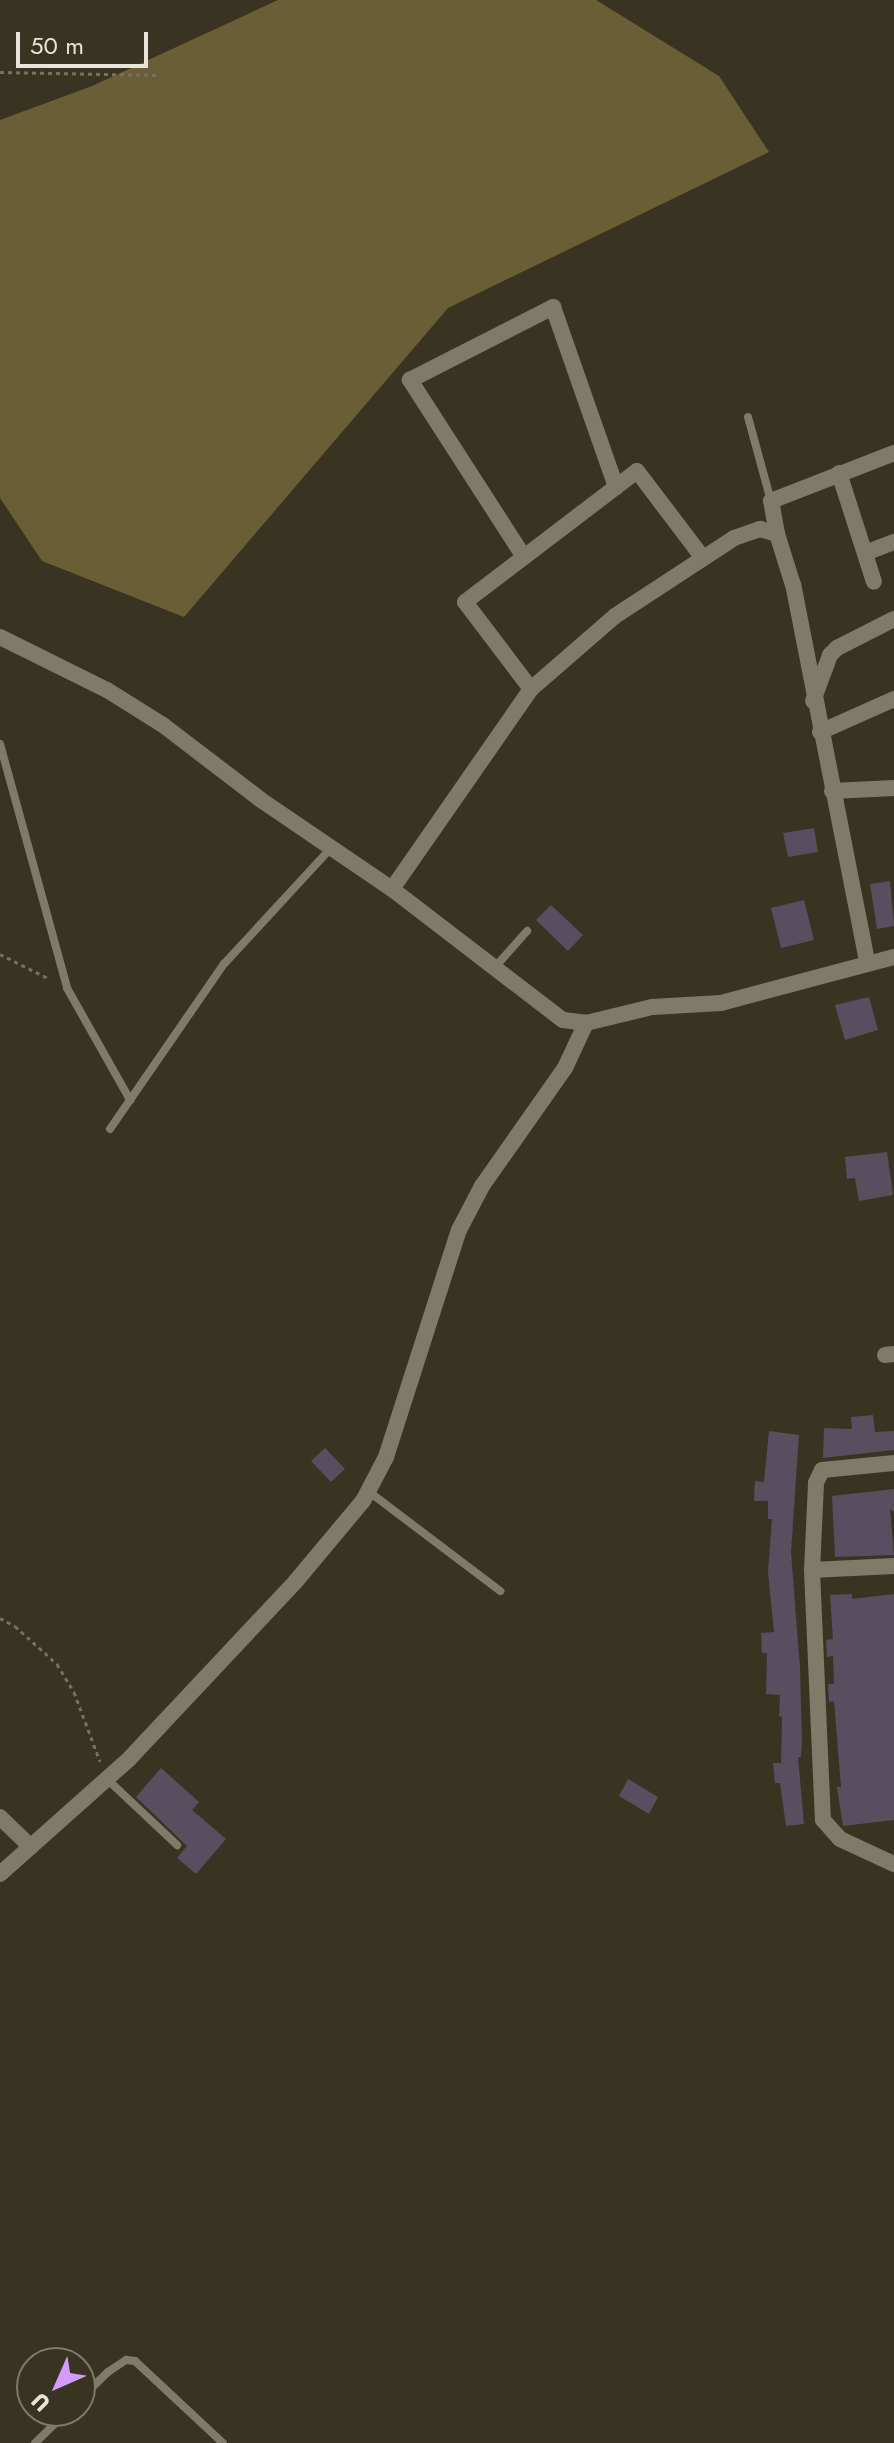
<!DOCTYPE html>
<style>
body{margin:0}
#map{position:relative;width:894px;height:2443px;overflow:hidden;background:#393422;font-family:Jost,sans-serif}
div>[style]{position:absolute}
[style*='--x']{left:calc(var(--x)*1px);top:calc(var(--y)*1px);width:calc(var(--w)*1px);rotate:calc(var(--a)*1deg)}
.forest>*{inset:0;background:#695e36}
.building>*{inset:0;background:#584e5f}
.path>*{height:3px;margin-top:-1.5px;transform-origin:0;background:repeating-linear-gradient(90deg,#767162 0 4px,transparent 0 8px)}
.service>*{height:8px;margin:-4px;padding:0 4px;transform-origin:4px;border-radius:4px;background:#807b69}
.minor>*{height:16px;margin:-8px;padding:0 8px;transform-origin:8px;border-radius:8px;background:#807b69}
.tertiary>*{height:16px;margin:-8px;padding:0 8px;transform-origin:8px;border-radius:8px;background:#807b69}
span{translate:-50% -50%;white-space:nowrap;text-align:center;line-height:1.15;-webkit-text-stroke:7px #393422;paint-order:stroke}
.north{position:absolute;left:16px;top:2347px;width:80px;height:80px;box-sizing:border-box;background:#393422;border:2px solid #7f7a6b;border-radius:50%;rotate:225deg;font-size:22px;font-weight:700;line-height:32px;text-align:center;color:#e7e4d9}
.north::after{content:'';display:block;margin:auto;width:28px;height:36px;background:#d39cfc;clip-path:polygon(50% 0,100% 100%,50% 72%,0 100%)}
.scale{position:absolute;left:16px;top:32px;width:132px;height:36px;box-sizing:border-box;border:4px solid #e7e4d9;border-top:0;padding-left:10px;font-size:24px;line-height:28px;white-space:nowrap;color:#e7e4d9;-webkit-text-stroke:6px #393422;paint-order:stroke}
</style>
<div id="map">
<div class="forest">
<div style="clip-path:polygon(278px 0,596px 0,719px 76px,769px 152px,448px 308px,184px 617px,42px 561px,0 498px,0 120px,92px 86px)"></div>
</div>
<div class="building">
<div style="clip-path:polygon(814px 828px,818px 852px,788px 857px,783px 833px)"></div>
<div style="clip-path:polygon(890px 881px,894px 926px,877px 929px,870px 884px)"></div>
<div style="clip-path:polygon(804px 900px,814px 940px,781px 948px,771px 908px)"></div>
<div style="clip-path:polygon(551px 905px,583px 935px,568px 951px,536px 920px)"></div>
<div style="clip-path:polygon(869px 997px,878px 1030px,845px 1040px,835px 1005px)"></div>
<div style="clip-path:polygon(887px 1152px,893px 1195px,859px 1201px,855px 1178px,847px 1179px,845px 1157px)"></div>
<div style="clip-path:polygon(873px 1415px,875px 1432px,894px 1431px,894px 1450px,823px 1458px,824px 1428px,852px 1429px,851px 1417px)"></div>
<div style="clip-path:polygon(769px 1431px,799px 1435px,791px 1552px,800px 1668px,802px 1742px,801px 1757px,798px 1757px,804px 1824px,786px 1826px,780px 1783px,775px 1783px,773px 1763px,781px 1763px,782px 1717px,779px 1716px,780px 1695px,766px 1694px,767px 1653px,762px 1653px,761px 1633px,774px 1632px,768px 1572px,772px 1519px,768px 1519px,768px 1501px,754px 1501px,755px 1481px,764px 1482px)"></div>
<div style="clip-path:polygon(325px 1448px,345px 1469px,331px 1482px,311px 1461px)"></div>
<div style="clip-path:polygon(894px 1489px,894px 1511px,890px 1510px,894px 1555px,835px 1557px,832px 1496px)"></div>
<div style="clip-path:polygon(852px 1594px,852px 1599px,894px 1594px,894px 1820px,843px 1826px,837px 1787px,841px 1787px,834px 1701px,829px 1702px,828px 1684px,834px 1684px,833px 1656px,827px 1657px,826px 1640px,833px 1639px,830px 1595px)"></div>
<div style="clip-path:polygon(161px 1768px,199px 1802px,192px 1810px,226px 1839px,196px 1874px,177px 1858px,187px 1846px,136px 1797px)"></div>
<div style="clip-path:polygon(628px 1779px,658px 1797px,649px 1814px,619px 1796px)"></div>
</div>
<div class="path">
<div style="--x:0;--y:72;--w:156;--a:1.1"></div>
<div style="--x:0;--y:954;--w:56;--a:26.6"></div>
<div style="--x:0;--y:1618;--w:17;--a:28"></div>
<div style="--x:15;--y:1626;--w:57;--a:42.1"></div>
<div style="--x:57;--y:1664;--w:33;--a:59"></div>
<div style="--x:74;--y:1692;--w:74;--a:69.4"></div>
</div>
<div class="service">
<div style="--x:748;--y:417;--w:87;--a:74.7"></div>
<div style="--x:0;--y:744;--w:253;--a:74.6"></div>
<div style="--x:67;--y:988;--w:129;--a:60.6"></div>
<div style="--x:496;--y:966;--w:47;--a:-48.5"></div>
<div style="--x:110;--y:1129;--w:201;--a:-55.4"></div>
<div style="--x:224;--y:964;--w:158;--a:-47.3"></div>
<div style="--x:368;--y:1491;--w:166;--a:37.1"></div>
<div style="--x:108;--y:1780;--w:95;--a:43.3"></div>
<div style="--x:80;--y:2399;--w:39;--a:-44"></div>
<div style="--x:108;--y:2372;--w:22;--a:-34"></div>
<div style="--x:126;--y:2360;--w:9;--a:6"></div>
<div style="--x:135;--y:2361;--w:120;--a:43"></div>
<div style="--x:35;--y:2443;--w:46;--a:-44.1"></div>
</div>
<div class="minor">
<div style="--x:839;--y:473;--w:114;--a:72.2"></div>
<div style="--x:865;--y:553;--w:31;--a:-21"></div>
<div style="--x:524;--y:557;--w:211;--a:-122.8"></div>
<div style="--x:410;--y:380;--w:161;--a:-27"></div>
<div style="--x:553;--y:307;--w:191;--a:70.7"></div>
<div style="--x:531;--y:689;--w:109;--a:-127.2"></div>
<div style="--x:465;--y:602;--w:216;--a:-37.3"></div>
<div style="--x:637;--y:471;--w:109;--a:52.8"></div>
<div style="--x:813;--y:701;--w:49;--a:-69.7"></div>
<div style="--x:830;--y:655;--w:10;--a:-45"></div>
<div style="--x:837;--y:648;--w:64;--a:-27"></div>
<div style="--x:820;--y:732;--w:81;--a:-24"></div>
<div style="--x:832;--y:791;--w:62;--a:-2.8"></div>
<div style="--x:392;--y:889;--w:244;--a:-55.2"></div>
<div style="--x:531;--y:689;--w:111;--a:-41"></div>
<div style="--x:615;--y:616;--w:142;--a:-33.2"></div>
<div style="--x:734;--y:538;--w:28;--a:-19"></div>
<div style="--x:760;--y:529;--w:18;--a:16"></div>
<div style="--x:867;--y:961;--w:383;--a:-101.1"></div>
<div style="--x:793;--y:585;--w:53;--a:-107.4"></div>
<div style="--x:777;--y:534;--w:34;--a:-100"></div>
<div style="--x:771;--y:501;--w:132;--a:-21.3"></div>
<div style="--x:885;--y:1355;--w:9;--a:-6"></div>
<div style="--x:894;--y:1463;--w:72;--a:174.4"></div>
<div style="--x:822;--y:1470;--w:14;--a:115"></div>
<div style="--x:816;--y:1483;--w:87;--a:92.6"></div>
<div style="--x:812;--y:1570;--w:250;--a:87.5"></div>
<div style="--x:823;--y:1820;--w:25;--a:48"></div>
<div style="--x:840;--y:1839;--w:60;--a:24.8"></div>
<div style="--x:812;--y:1570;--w:82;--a:-2.8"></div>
<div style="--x:0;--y:1817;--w:43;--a:44.1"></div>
<div style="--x:0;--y:1874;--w:173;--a:-41.7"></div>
<div style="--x:129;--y:1759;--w:244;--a:-46.8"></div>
<div style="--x:296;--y:1581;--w:104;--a:-50.1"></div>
<div style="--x:363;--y:1501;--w:50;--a:-62.4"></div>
<div style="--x:386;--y:1457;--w:238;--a:-72.2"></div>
<div style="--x:459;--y:1230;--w:50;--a:-62.4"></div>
<div style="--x:482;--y:1186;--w:144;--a:-54.9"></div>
<div style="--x:565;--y:1068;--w:50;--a:-65"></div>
</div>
<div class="tertiary">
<div style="--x:0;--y:637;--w:119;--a:26.4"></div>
<div style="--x:107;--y:690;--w:66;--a:32"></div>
<div style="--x:163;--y:725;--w:123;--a:37.4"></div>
<div style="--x:261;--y:800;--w:158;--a:34.2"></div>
<div style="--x:392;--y:889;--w:215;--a:37.5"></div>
<div style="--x:563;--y:1020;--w:23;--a:7"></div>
<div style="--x:586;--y:1023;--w:68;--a:-13.6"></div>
<div style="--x:652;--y:1007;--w:69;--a:-3.3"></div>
<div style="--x:721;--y:1003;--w:179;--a:-14.9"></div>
</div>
<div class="north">U</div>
<div class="scale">50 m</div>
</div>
